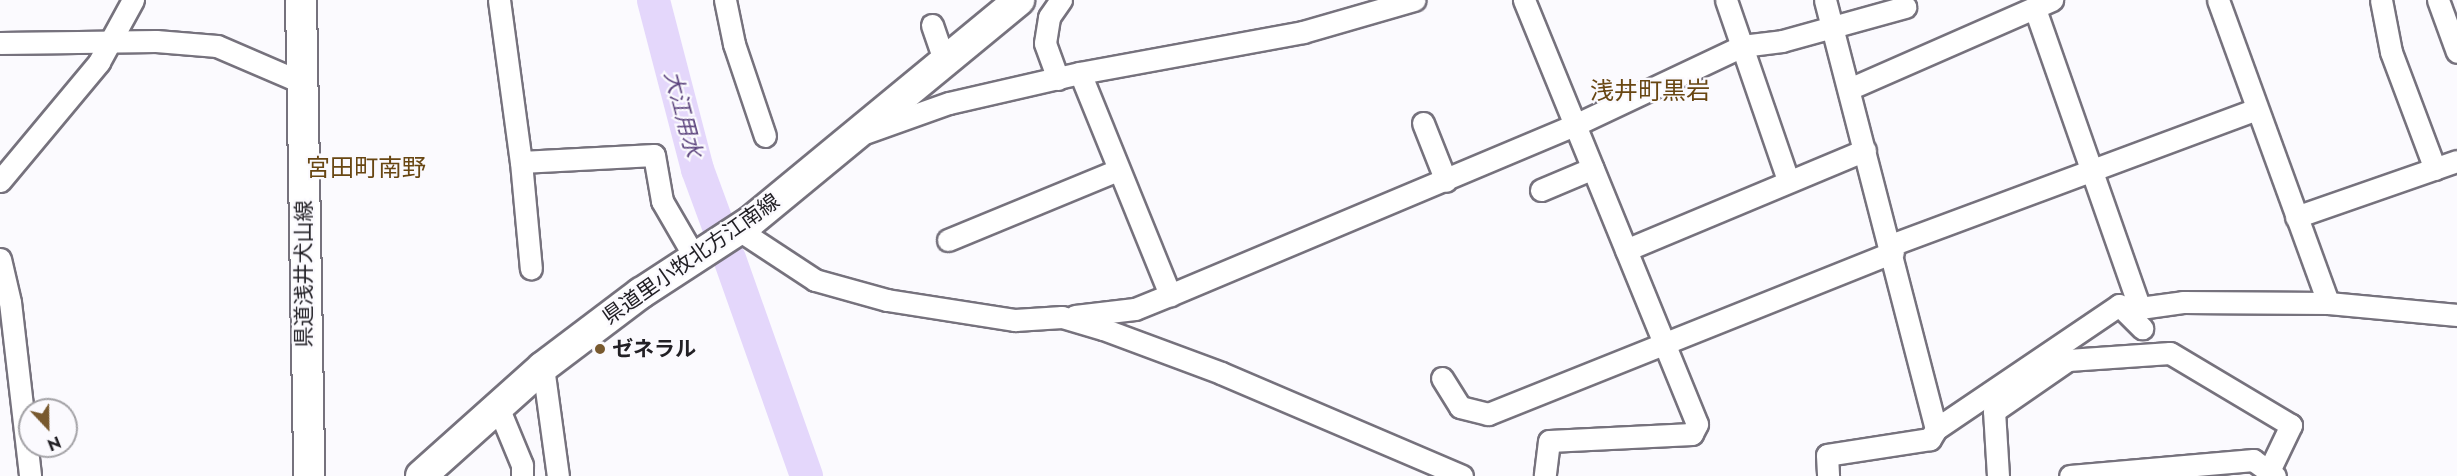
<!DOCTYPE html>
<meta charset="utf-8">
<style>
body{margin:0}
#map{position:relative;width:2457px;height:476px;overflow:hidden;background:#fbfafe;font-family:Jost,"Noto Sans JP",sans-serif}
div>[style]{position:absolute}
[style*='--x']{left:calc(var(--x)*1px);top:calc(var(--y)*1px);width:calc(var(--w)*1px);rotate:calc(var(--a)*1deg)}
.river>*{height:33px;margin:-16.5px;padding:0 16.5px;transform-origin:16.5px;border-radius:16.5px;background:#e4d7fb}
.roads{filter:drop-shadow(2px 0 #76727d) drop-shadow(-2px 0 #76727d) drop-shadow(0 2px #76727d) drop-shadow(0 -2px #76727d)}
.minor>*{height:21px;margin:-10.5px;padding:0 10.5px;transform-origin:10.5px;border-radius:10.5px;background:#fff}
.secondary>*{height:30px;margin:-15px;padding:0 15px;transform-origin:15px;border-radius:15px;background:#fff}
.dots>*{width:16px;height:16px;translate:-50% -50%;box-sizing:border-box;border:3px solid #fbfafe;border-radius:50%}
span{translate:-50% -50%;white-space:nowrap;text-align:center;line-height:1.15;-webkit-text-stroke:4.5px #fbfafe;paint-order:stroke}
.street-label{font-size:21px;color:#222025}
.poi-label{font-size:21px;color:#222025;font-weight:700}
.left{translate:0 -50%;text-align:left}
.water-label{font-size:22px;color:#5e467f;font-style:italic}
.quarter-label{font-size:24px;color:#684612}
.north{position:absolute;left:18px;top:398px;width:60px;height:60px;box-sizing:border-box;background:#fbfafe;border:2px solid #a4a3a7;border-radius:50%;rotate:158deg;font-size:16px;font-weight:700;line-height:24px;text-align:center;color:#222025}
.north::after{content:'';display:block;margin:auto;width:21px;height:27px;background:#78592e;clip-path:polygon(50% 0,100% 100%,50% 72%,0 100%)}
</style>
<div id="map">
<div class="river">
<div style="--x:653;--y:0;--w:175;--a:75.4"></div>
<div style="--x:697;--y:169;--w:61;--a:69.8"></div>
<div style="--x:729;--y:258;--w:231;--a:70.5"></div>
</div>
<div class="roads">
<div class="minor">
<div style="--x:499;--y:0;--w:163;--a:82.3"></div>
<div style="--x:521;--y:162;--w:107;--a:84.7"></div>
<div style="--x:725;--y:0;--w:45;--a:78.4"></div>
<div style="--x:734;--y:44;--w:97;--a:71.4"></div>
<div style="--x:1524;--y:0;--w:458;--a:67.8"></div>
<div style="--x:1697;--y:424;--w:11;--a:117"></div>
<div style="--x:1692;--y:434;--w:143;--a:177.2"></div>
<div style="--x:1549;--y:441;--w:35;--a:97"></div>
<div style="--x:1726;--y:0;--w:190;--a:71"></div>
<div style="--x:1825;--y:0;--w:443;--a:75.5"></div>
<div style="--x:1936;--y:429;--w:12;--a:121"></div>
<div style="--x:1930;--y:439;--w:104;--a:171.2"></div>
<div style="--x:1827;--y:455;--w:21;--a:87"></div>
<div style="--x:2218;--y:0;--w:322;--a:70"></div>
<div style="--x:2328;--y:303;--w:130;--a:5.3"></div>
<div style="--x:2381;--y:0;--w:53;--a:79.1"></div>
<div style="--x:2391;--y:52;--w:125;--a:69.4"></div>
<div style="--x:2438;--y:0;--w:55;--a:69.9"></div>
<div style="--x:2035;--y:9;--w:317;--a:70.7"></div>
<div style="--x:2140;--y:308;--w:43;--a:-7.9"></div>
<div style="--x:2183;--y:302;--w:145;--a:0.4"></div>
<div style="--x:932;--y:25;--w:39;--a:71"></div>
<div style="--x:0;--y:43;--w:156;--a:-0.7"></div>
<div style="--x:156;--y:41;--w:61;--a:4.7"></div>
<div style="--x:217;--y:46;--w:94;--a:23.3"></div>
<div style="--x:1080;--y:73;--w:240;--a:67.9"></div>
<div style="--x:1170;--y:295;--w:439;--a:-22.8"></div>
<div style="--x:1575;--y:125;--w:185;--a:-25.3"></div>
<div style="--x:1742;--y:46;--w:40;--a:-7.1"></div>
<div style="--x:1782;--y:41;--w:128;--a:-15.5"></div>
<div style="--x:1058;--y:79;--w:38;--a:-110"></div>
<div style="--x:1045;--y:43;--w:26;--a:-81"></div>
<div style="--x:1049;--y:17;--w:21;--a:-55"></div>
<div style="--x:1849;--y:89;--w:222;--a:-23.7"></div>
<div style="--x:1423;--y:123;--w:62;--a:68.4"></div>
<div style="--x:867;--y:132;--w:87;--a:-19.5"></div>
<div style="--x:949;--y:103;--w:134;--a:-12.9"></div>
<div style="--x:1080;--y:73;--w:227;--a:-10.4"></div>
<div style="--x:1303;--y:32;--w:116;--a:-16.1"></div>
<div style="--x:521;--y:162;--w:133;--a:-3"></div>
<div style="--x:654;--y:155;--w:47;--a:80.1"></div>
<div style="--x:662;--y:201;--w:66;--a:59.9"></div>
<div style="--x:0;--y:181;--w:155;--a:-50.2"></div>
<div style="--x:99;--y:62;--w:71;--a:-61.3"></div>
<div style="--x:1541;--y:190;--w:56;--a:-22.9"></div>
<div style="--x:2296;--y:217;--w:170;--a:-19.2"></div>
<div style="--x:739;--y:230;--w:91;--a:33.3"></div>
<div style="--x:815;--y:280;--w:75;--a:15.5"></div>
<div style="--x:887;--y:300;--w:130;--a:8.9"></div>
<div style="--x:1015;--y:320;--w:47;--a:-3.7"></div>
<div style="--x:1062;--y:317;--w:43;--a:16.3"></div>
<div style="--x:1103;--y:329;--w:126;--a:20.4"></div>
<div style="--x:1221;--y:373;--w:262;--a:23.1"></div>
<div style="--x:948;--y:240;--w:184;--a:-22.4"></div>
<div style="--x:1891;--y:245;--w:390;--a:-20.4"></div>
<div style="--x:1626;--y:250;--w:259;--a:-22.7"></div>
<div style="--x:0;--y:259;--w:44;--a:76.9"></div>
<div style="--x:10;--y:302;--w:175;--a:83.4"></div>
<div style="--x:1075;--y:316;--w:60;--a:-6.7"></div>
<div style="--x:1135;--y:309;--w:38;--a:-22"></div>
<div style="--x:543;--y:367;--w:110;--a:82.2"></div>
<div style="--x:1442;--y:378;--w:34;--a:58"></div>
<div style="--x:1460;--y:407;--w:29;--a:14"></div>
<div style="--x:1488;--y:414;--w:436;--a:-21.8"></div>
<div style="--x:498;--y:407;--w:63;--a:67.5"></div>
<div style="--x:522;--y:465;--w:11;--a:90"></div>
<div style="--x:1936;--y:429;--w:221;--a:-34.1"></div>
<div style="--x:2119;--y:305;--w:33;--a:45"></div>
<div style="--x:1998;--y:476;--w:65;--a:-93.5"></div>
<div style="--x:1994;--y:411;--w:90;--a:-34.6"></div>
<div style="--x:2068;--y:360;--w:102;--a:-3.9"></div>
<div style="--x:2170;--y:353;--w:141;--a:30.8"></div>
<div style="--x:2291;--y:425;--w:51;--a:115.6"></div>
<div style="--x:2070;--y:476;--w:184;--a:-5"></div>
<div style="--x:2253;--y:460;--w:27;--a:36"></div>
</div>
<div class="secondary">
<div style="--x:301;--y:0;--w:476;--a:89"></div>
<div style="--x:421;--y:476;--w:164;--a:-41.8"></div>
<div style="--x:543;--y:367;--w:123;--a:-37.1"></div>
<div style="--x:641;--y:293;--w:130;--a:-33.1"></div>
<div style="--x:750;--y:222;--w:349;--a:-39.5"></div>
</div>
</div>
<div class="dots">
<div style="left:600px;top:349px;background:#78592e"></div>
</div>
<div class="street-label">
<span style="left:691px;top:259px;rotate:-35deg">県道里小牧北方江南線</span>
<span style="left:304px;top:274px;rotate:-90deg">県道浅井犬山線</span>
</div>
<div class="poi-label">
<span class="left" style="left:612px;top:349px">ゼネラル</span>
</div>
<div class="water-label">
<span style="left:683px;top:114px;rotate:75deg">大江用水</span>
</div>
<div class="quarter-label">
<span style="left:1650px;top:91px">浅井町黒岩</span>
<span style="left:366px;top:168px">宮田町南野</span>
</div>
<div class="north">N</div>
</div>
